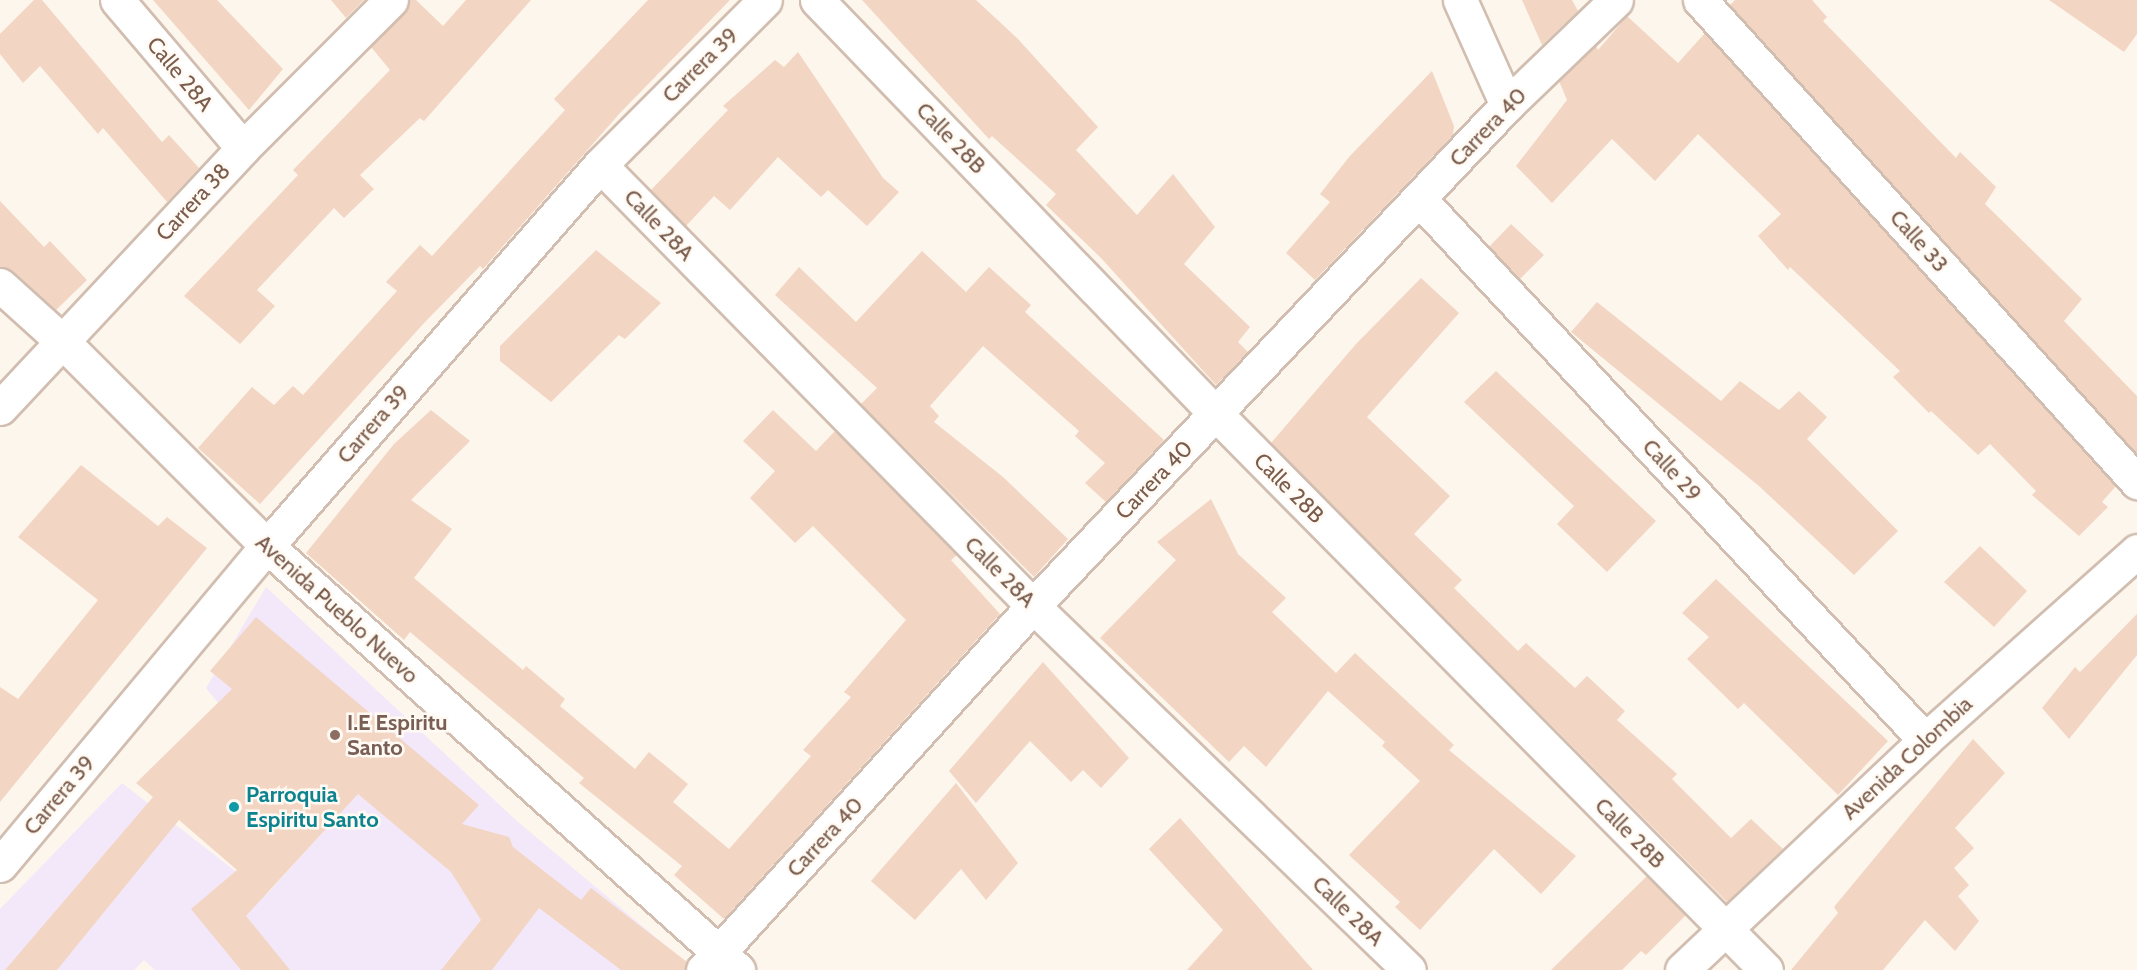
<!DOCTYPE html>
<style>
body{margin:0}
#map{position:relative;width:2137px;height:970px;overflow:hidden;background:#fdf6ec;font-family:Cabin,sans-serif}
div>[style]{position:absolute}
[style*='--x']{left:calc(var(--x)*1px);top:calc(var(--y)*1px);width:calc(var(--w)*1px);rotate:calc(var(--a)*1deg)}
.education>*{inset:0;background:#f3e8fa}
.building>*{inset:0;background:#f3d5c3}
.roads{filter:drop-shadow(2px 0 #d1beb0) drop-shadow(-2px 0 #d1beb0) drop-shadow(0 2px #d1beb0) drop-shadow(0 -2px #d1beb0)}
.minor>*{height:33px;margin:-16.5px;padding:0 16.5px;transform-origin:16.5px;border-radius:16.5px;background:#fff}
.tertiary>*{height:33px;margin:-16.5px;padding:0 16.5px;transform-origin:16.5px;border-radius:16.5px;background:#fff}
.secondary>*{height:33px;margin:-16.5px;padding:0 16.5px;transform-origin:16.5px;border-radius:16.5px;background:#fff}
.dots>*{width:16px;height:16px;translate:-50% -50%;box-sizing:border-box;border:3px solid #fffaf3;border-radius:50%}
span{translate:-50% -50%;white-space:nowrap;text-align:center;line-height:1.15;-webkit-text-stroke:5px #fffaf3;paint-order:stroke}
.street-label{font-size:22px;color:#7a5c4d}
.education-label{font-size:22px;color:#785e54;font-weight:700}
.left{translate:0 -50%;text-align:left}
.culture-label{font-size:22px;color:#0d838f;font-weight:700}
</style>
<div id="map">
<div class="education">
<div style="clip-path:polygon(266px 587px,518px 822px,672px 951px,657px 970px,155px 970px,144px 960px,134px 970px,0 970px,0 909px,122px 783px,266px 895px,323px 832px,206px 688px)"></div>
</div>
<div class="building">
<div style="clip-path:polygon(34px 0,42px 0,162px 142px,169px 135px,199px 168px,167px 202px,103px 128px,98px 134px,40px 66px,23px 83px,0 54px,0 34px)"></div>
<div style="clip-path:polygon(153px 0,217px 0,283px 69px,249px 110px)"></div>
<div style="clip-path:polygon(331px 0,364px 0,346px 18px)"></div>
<div style="clip-path:polygon(409px 0,416px 0,443px 26px,466px 0,531px 0,424px 121px,420px 118px,360px 175px,374px 189px,344px 218px,334px 208px,257px 290px,275px 306px,240px 344px,184px 296px,298px 175px,293px 170px,390px 70px,371px 47px,404px 13px)"></div>
<div style="clip-path:polygon(648px 0,730px 0,620px 113px,483px 269px,480px 266px,425px 322px,260px 504px,198px 448px,252px 387px,274px 405px,293px 386px,303px 395px,397px 291px,386px 282px,420px 245px,432px 256px,565px 110px,554px 99px)"></div>
<div style="clip-path:polygon(862px 0,976px 0,1017px 38px,1098px 127px,1076px 150px,1137px 215px,1173px 174px,1215px 227px,1184px 264px,1250px 327px,1238px 342px,1248px 352px,1216px 385px,1101px 258px,1046px 205px,1056px 194px,992px 136px,989px 139px)"></div>
<div style="clip-path:polygon(1522px 0,1572px 0,1578px 11px,1542px 45px)"></div>
<div style="clip-path:polygon(1735px 0,1812px 0,1827px 17px,1823px 21px,1956px 158px,1960px 152px,1996px 187px,1985px 204px,2082px 299px,2064px 321px,2137px 396px,2137px 454px,1730px 5px)"></div>
<div style="clip-path:polygon(2049px 0,2137px 0,2137px 34px,2124px 52px)"></div>
<div style="clip-path:polygon(1627px 16px,1678px 63px,1705px 33px,2116px 486px,2102px 502px,2108px 507px,2079px 536px,2032px 495px,2036px 491px,1990px 444px,1978px 455px,1931px 411px,1929px 413px,1893px 377px,1900px 371px,1790px 267px,1788px 270px,1758px 236px,1781px 214px,1698px 134px,1655px 181px,1612px 139px,1552px 203px,1516px 166px,1567px 100px,1559px 81px,1596px 46px,1598px 50px)"></div>
<div style="clip-path:polygon(798px 52px,883px 178px,899px 192px,867px 226px,828px 190px,821px 197px,778px 157px,730px 210px,714px 196px,686px 226px,651px 190px,728px 110px,723px 106px,775px 60px,784px 67px)"></div>
<div style="clip-path:polygon(1432px 71px,1454px 126px,1453px 135px,1315px 280px,1286px 253px,1330px 202px,1320px 194px,1349px 157px)"></div>
<div style="clip-path:polygon(0 201px,44px 247px,50px 241px,87px 280px,56px 310px,13px 271px,0 267px)"></div>
<div style="clip-path:polygon(1511px 224px,1544px 255px,1520px 279px,1489px 247px)"></div>
<div style="clip-path:polygon(596px 250px,661px 303px,625px 339px,619px 335px,551px 402px,500px 361px,500px 346px)"></div>
<div style="clip-path:polygon(922px 251px,966px 292px,989px 267px,1031px 305px,1025px 312px,1164px 440px,1106px 502px,1085px 483px,1105px 463px,1075px 436px,1079px 431px,983px 346px,930px 406px,939px 416px,934px 422px,1003px 477px,1068px 539px,1034px 577px,861px 404px,877px 388px,775px 295px,799px 267px,856px 322px)"></div>
<div style="clip-path:polygon(1421px 278px,1459px 313px,1367px 417px,1450px 496px,1414px 534px,1462px 580px,1454px 588px,1518px 651px,1526px 643px,1575px 688px,1587px 676px,1625px 711px,1617px 720px,1677px 774px,1672px 779px,1731px 838px,1751px 819px,1783px 849px,1727px 902px,1271px 443px,1356px 344px)"></div>
<div style="clip-path:polygon(1597px 302px,1721px 401px,1740px 381px,1779px 410px,1799px 391px,1827px 417px,1807px 439px,1898px 531px,1854px 575px,1759px 486px,1571px 332px)"></div>
<div style="clip-path:polygon(1496px 371px,1656px 521px,1607px 572px,1557px 524px,1574px 506px,1464px 402px)"></div>
<div style="clip-path:polygon(431px 410px,470px 441px,411px 500px,452px 529px,414px 578px,523px 670px,526px 666px,565px 699px,560px 706px,635px 769px,649px 752px,688px 784px,673px 802px,729px 849px,811px 756px,803px 750px,851px 697px,844px 692px,906px 620px,813px 526px,795px 543px,750px 498px,775px 471px,743px 441px,773px 410px,816px 451px,835px 431px,957px 555px,951px 560px,1000px 614px,724px 919px,674px 875px,682px 866px,579px 783px,584px 778px,410px 632px,404px 640px,306px 553px,394px 444px)"></div>
<div style="clip-path:polygon(81px 465px,158px 526px,167px 517px,207px 548px,0 802px,0 687px,18px 699px,98px 600px,18px 537px)"></div>
<div style="clip-path:polygon(1211px 499px,1238px 554px,1286px 598px,1272px 612px,1336px 673px,1355px 653px,1454px 745px,1449px 750px,1576px 856px,1541px 894px,1494px 849px,1420px 930px,1395px 907px,1400px 902px,1349px 855px,1420px 781px,1382px 746px,1385px 742px,1328px 691px,1266px 767px,1244px 746px,1229px 762px,1100px 638px,1176px 560px,1157px 542px)"></div>
<div style="clip-path:polygon(1980px 546px,2027px 591px,1994px 627px,1944px 582px)"></div>
<div style="clip-path:polygon(1716px 579px,1888px 741px,1838px 795px,1744px 703px,1738px 709px,1687px 659px,1709px 637px,1682px 613px)"></div>
<div style="clip-path:polygon(2137px 614px,2137px 655px,2069px 739px,2042px 708px,2075px 667px,2080px 672px)"></div>
<div style="clip-path:polygon(256px 617px,479px 805px,462px 824px,509px 837px,513px 847px,581px 900px,591px 888px,687px 962px,685px 970px,621px 970px,539px 908px,492px 970px,441px 970px,481px 920px,451px 872px,358px 794px,246px 916px,290px 970px,241px 970px,191px 909px,237px 870px,179px 820px,57px 970px,5px 970px,153px 797px,136px 783px,232px 689px,210px 671px)"></div>
<div style="clip-path:polygon(1043px 662px,1129px 758px,1101px 788px,1083px 770px,1071px 782px,1030px 741px,976px 803px,949px 771px)"></div>
<div style="clip-path:polygon(1973px 739px,2005px 773px,1955px 828px,1974px 848px,1954px 868px,1969px 885px,1958px 896px,1979px 921px,1955px 951px,1925px 920px,1883px 970px,1791px 970px,1838px 913px,1834px 907px)"></div>
<div style="clip-path:polygon(956px 783px,1018px 863px,986px 900px,961px 869px,915px 920px,871px 881px)"></div>
<div style="clip-path:polygon(1180px 818px,1225px 869px,1313px 970px,1187px 970px,1223px 930px,1149px 849px)"></div>
<div style="clip-path:polygon(1647px 876px,1686px 915px,1646px 955px,1641px 951px,1622px 970px,1551px 970px)"></div>
</div>
<div class="roads">
<div class="minor">
<div style="--x:117;--y:0;--w:194;--a:49.6"></div>
<div style="--x:817;--y:0;--w:575;--a:46.06"></div>
<div style="--x:1216;--y:414;--w:782;--a:45.31"></div>
<div style="--x:1460;--y:0;--w:115;--a:65.9"></div>
<div style="--x:1700;--y:0;--w:651;--a:47.8"></div>
<div style="--x:600;--y:165;--w:618;--a:45.52"></div>
<div style="--x:1033;--y:606;--w:523;--a:44.07"></div>
<div style="--x:1420;--y:200;--w:739;--a:46.92"></div>
<div style="--x:0;--y:408;--w:356;--a:-46.9"></div>
<div style="--x:243;--y:148;--w:209;--a:-45"></div>
<div style="--x:267;--y:546;--w:506;--a:-48.85"></div>
<div style="--x:600;--y:165;--w:233;--a:-45"></div>
<div style="--x:703;--y:970;--w:491;--a:-47.8"></div>
<div style="--x:1033;--y:606;--w:690;--a:-46.59"></div>
<div style="--x:1507;--y:105;--w:151;--a:-43.9"></div>
</div>
<div class="tertiary">
<div style="--x:0;--y:285;--w:85;--a:42.1"></div>
<div style="--x:63;--y:342;--w:288;--a:45"></div>
<div style="--x:1682;--y:970;--w:335;--a:-43.4"></div>
<div style="--x:1925;--y:740;--w:284;--a:-41.7"></div>
</div>
<div class="secondary">
<div style="--x:0;--y:865;--w:416;--a:-50.1"></div>
<div style="--x:267;--y:546;--w:634;--a:41.99"></div>
</div>
</div>
<div class="dots">
<div style="left:335px;top:735px;background:#8d6e63"></div>
<div style="left:234px;top:807px;background:#0f9aa8"></div>
</div>
<div class="street-label">
<span style="left:700px;top:65px;rotate:-45deg">Carrera 39</span>
<span style="left:180px;top:74px;rotate:50deg">Calle 28A</span>
<span style="left:1488px;top:127px;rotate:-46deg">Carrera 40</span>
<span style="left:951px;top:138px;rotate:46deg">Calle 28B</span>
<span style="left:193px;top:202px;rotate:-47deg">Carrera 38</span>
<span style="left:659px;top:225px;rotate:46deg">Calle 28A</span>
<span style="left:1919px;top:241px;rotate:48deg">Calle 33</span>
<span style="left:373px;top:424px;rotate:-49deg">Carrera 39</span>
<span style="left:1672px;top:470px;rotate:47deg">Calle 29</span>
<span style="left:1154px;top:480px;rotate:-46deg">Carrera 40</span>
<span style="left:1289px;top:488px;rotate:45deg">Calle 28B</span>
<span style="left:1000px;top:572px;rotate:45deg">Calle 28A</span>
<span style="left:337px;top:609px;rotate:42deg">Avenida Pueblo Nuevo</span>
<span style="left:1907px;top:758px;rotate:-43deg">Avenida Colombia</span>
<span style="left:59px;top:795px;rotate:-50deg">Carrera 39</span>
<span style="left:1630px;top:833px;rotate:45deg">Calle 28B</span>
<span style="left:825px;top:837px;rotate:-47deg">Carrera 40</span>
<span style="left:1348px;top:911px;rotate:44deg">Calle 28A</span>
</div>
<div class="education-label">
<span class="left" style="left:347px;top:735px">I.E Espiritu<br>Santo</span>
</div>
<div class="culture-label">
<span class="left" style="left:246px;top:807px">Parroquia<br>Espiritu Santo</span>
</div>
</div>
